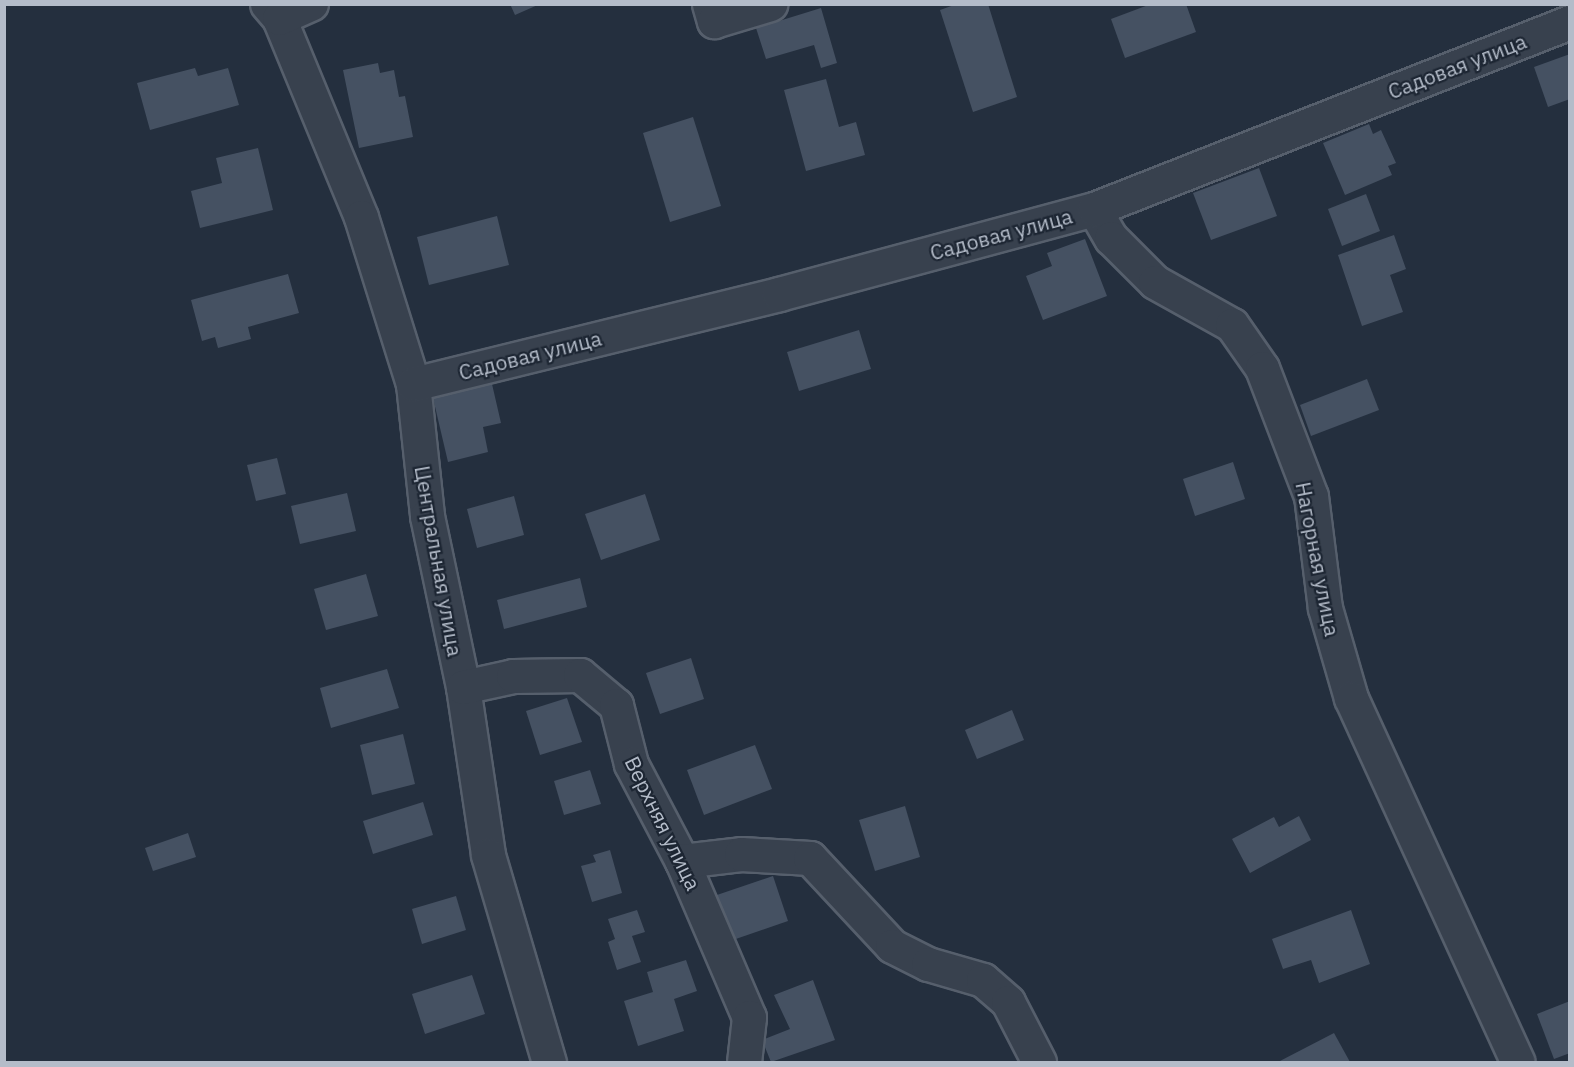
<!DOCTYPE html>
<meta charset="utf-8">
<style>
body{margin:0}
#map{position:relative;width:1574px;height:1067px;overflow:hidden;background:#242f3e;font-family:"IBM Plex Sans",sans-serif}
div>[style]{position:absolute}
[style*='--x']{left:calc(var(--x)*1px);top:calc(var(--y)*1px);width:calc(var(--w)*1px);rotate:calc(var(--a)*1deg)}
.building>*{inset:0;background:#455162}
.roads{filter:drop-shadow(2px 0 #565f6c) drop-shadow(-2px 0 #565f6c) drop-shadow(0 2px #565f6c) drop-shadow(0 -2px #565f6c)}
.minor>*{height:33px;margin:-16.5px;padding:0 16.5px;transform-origin:16.5px;border-radius:16.5px;background:#38414e}
span{translate:-50% -50%;white-space:nowrap;text-align:center;line-height:1.15;-webkit-text-stroke:4.5px #1d2633;paint-order:stroke}
.street-label{font-size:21px;color:#b4bcc9}
.frame{position:absolute;inset:0;border:6px solid #b4bcc9;pointer-events:none}
</style>
<div id="map">
<div class="building">
<div style="clip-path:polygon(510px 4px,540px 4px,515px 15px)"></div>
<div style="clip-path:polygon(957px 4px,988px 4px,1017px 97px,973px 112px,940px 10px)"></div>
<div style="clip-path:polygon(1151px 4px,1186px 4px,1196px 32px,1125px 58px,1111px 19px)"></div>
<div style="clip-path:polygon(821px 8px,837px 63px,821px 68px,814px 45px,766px 59px,756px 28px)"></div>
<div style="clip-path:polygon(1570px 54px,1570px 99px,1548px 107px,1534px 67px)"></div>
<div style="clip-path:polygon(378px 63px,380px 73px,394px 70px,399px 97px,405px 96px,413px 137px,359px 148px,343px 70px)"></div>
<div style="clip-path:polygon(195px 68px,198px 76px,228px 68px,239px 105px,150px 130px,137px 83px)"></div>
<div style="clip-path:polygon(826px 79px,839px 127px,856px 122px,865px 155px,806px 171px,784px 90px)"></div>
<div style="clip-path:polygon(693px 117px,721px 206px,670px 222px,643px 133px)"></div>
<div style="clip-path:polygon(1369px 124px,1373px 134px,1381px 130px,1396px 163px,1388px 166px,1392px 175px,1345px 195px,1323px 143px)"></div>
<div style="clip-path:polygon(258px 148px,273px 210px,200px 228px,191px 191px,222px 183px,216px 158px)"></div>
<div style="clip-path:polygon(1259px 168px,1277px 216px,1211px 240px,1193px 193px)"></div>
<div style="clip-path:polygon(1366px 194px,1380px 231px,1342px 246px,1328px 209px)"></div>
<div style="clip-path:polygon(497px 216px,509px 265px,429px 285px,417px 237px)"></div>
<div style="clip-path:polygon(1394px 235px,1406px 269px,1390px 275px,1403px 312px,1362px 326px,1338px 255px)"></div>
<div style="clip-path:polygon(1085px 239px,1107px 296px,1043px 320px,1026px 276px,1052px 266px,1047px 253px)"></div>
<div style="clip-path:polygon(288px 274px,299px 313px,248px 327px,251px 339px,218px 348px,215px 337px,202px 341px,191px 300px)"></div>
<div style="clip-path:polygon(859px 330px,871px 369px,799px 391px,787px 352px)"></div>
<div style="clip-path:polygon(1367px 379px,1379px 410px,1311px 436px,1300px 405px)"></div>
<div style="clip-path:polygon(492px 384px,501px 423px,483px 427px,488px 452px,448px 462px,433px 398px)"></div>
<div style="clip-path:polygon(277px 458px,286px 494px,256px 501px,247px 465px)"></div>
<div style="clip-path:polygon(1233px 462px,1245px 499px,1195px 516px,1183px 479px)"></div>
<div style="clip-path:polygon(347px 493px,356px 531px,300px 544px,291px 506px)"></div>
<div style="clip-path:polygon(645px 494px,660px 540px,601px 560px,585px 514px)"></div>
<div style="clip-path:polygon(514px 496px,524px 535px,477px 548px,467px 509px)"></div>
<div style="clip-path:polygon(366px 574px,378px 616px,326px 630px,314px 589px)"></div>
<div style="clip-path:polygon(580px 578px,587px 607px,504px 629px,497px 600px)"></div>
<div style="clip-path:polygon(691px 658px,704px 699px,660px 714px,646px 673px)"></div>
<div style="clip-path:polygon(387px 669px,399px 708px,331px 728px,320px 688px)"></div>
<div style="clip-path:polygon(567px 698px,582px 742px,540px 755px,526px 711px)"></div>
<div style="clip-path:polygon(1012px 710px,1024px 740px,977px 759px,965px 730px)"></div>
<div style="clip-path:polygon(403px 734px,415px 784px,372px 795px,360px 745px)"></div>
<div style="clip-path:polygon(755px 745px,772px 789px,704px 815px,687px 770px)"></div>
<div style="clip-path:polygon(590px 770px,601px 804px,564px 815px,554px 781px)"></div>
<div style="clip-path:polygon(423px 802px,433px 835px,373px 854px,363px 821px)"></div>
<div style="clip-path:polygon(905px 806px,920px 857px,875px 871px,859px 820px)"></div>
<div style="clip-path:polygon(1299px 816px,1311px 840px,1250px 873px,1232px 839px,1274px 817px,1279px 827px)"></div>
<div style="clip-path:polygon(188px 833px,196px 857px,153px 871px,145px 848px)"></div>
<div style="clip-path:polygon(610px 850px,622px 893px,592px 902px,581px 866px,596px 862px,593px 855px)"></div>
<div style="clip-path:polygon(773px 876px,788px 921px,730px 941px,714px 896px)"></div>
<div style="clip-path:polygon(456px 896px,466px 930px,422px 944px,412px 909px)"></div>
<div style="clip-path:polygon(637px 910px,645px 932px,632px 936px,641px 962px,617px 970px,608px 942px,615px 939px,608px 919px)"></div>
<div style="clip-path:polygon(1351px 910px,1370px 964px,1319px 983px,1311px 960px,1283px 969px,1272px 939px)"></div>
<div style="clip-path:polygon(686px 960px,697px 991px,674px 999px,684px 1031px,638px 1046px,624px 1001px,653px 992px,647px 972px)"></div>
<div style="clip-path:polygon(472px 975px,485px 1014px,425px 1034px,412px 994px)"></div>
<div style="clip-path:polygon(813px 980px,835px 1040px,771px 1062px,762px 1040px,790px 1029px,774px 995px)"></div>
<div style="clip-path:polygon(1570px 1001px,1570px 1053px,1554px 1059px,1537px 1014px)"></div>
<div style="clip-path:polygon(1334px 1033px,1350px 1062px,1278px 1062px)"></div>
</div>
<div class="roads">
<div class="minor">
<div style="--x:267;--y:4;--w:18;--a:49"></div>
<div style="--x:279;--y:18;--w:215;--a:67.6"></div>
<div style="--x:361;--y:217;--w:175;--a:72.7"></div>
<div style="--x:413;--y:384;--w:133;--a:83.9"></div>
<div style="--x:427;--y:516;--w:175;--a:78.1"></div>
<div style="--x:463;--y:687;--w:170;--a:81.5"></div>
<div style="--x:488;--y:855;--w:216;--a:73.6"></div>
<div style="--x:709;--y:4;--w:18;--a:74"></div>
<div style="--x:714;--y:21;--w:59;--a:-16.9"></div>
<div style="--x:279;--y:18;--w:35;--a:-24"></div>
<div style="--x:1094;--y:209;--w:34;--a:60"></div>
<div style="--x:1111;--y:238;--w:62;--a:45"></div>
<div style="--x:1155;--y:282;--w:88;--a:29.2"></div>
<div style="--x:1232;--y:325;--w:52;--a:55.1"></div>
<div style="--x:1262;--y:368;--w:137;--a:69.1"></div>
<div style="--x:1311;--y:496;--w:113;--a:82.9"></div>
<div style="--x:1325;--y:608;--w:94;--a:73.9"></div>
<div style="--x:1351;--y:698;--w:400;--a:65.4"></div>
<div style="--x:413;--y:384;--w:377;--a:-13.8"></div>
<div style="--x:779;--y:294;--w:326;--a:-15.1"></div>
<div style="--x:1094;--y:209;--w:511;--a:-21.45"></div>
<div style="--x:463;--y:687;--w:51;--a:-12.4"></div>
<div style="--x:513;--y:676;--w:67;--a:-0.9"></div>
<div style="--x:580;--y:675;--w:47;--a:39.8"></div>
<div style="--x:616;--y:705;--w:61;--a:75.7"></div>
<div style="--x:631;--y:764;--w:110;--a:62.3"></div>
<div style="--x:682;--y:861;--w:170;--a:66.8"></div>
<div style="--x:749;--y:1017;--w:45;--a:96.3"></div>
<div style="--x:682;--y:861;--w:59;--a:-6.8"></div>
<div style="--x:741;--y:854;--w:69;--a:3.3"></div>
<div style="--x:810;--y:858;--w:120;--a:47"></div>
<div style="--x:892;--y:946;--w:40;--a:26.6"></div>
<div style="--x:928;--y:964;--w:57;--a:16.2"></div>
<div style="--x:983;--y:980;--w:33;--a:41"></div>
<div style="--x:1008;--y:1002;--w:68;--a:62.7"></div>
</div>
</div>
<div class="street-label">
<span style="left:1457px;top:66px;rotate:-21deg">Садовая улица</span>
<span style="left:1001px;top:234px;rotate:-15deg">Садовая улица</span>
<span style="left:530px;top:355px;rotate:-14deg">Садовая улица</span>
<span style="left:1318px;top:559px;rotate:79deg">Нагорная улица</span>
<span style="left:439px;top:561px;rotate:80deg">Центральная улица</span>
<span style="left:663px;top:823px;rotate:64deg">Верхняя улица</span>
</div>
<div class="frame"></div>
</div>
